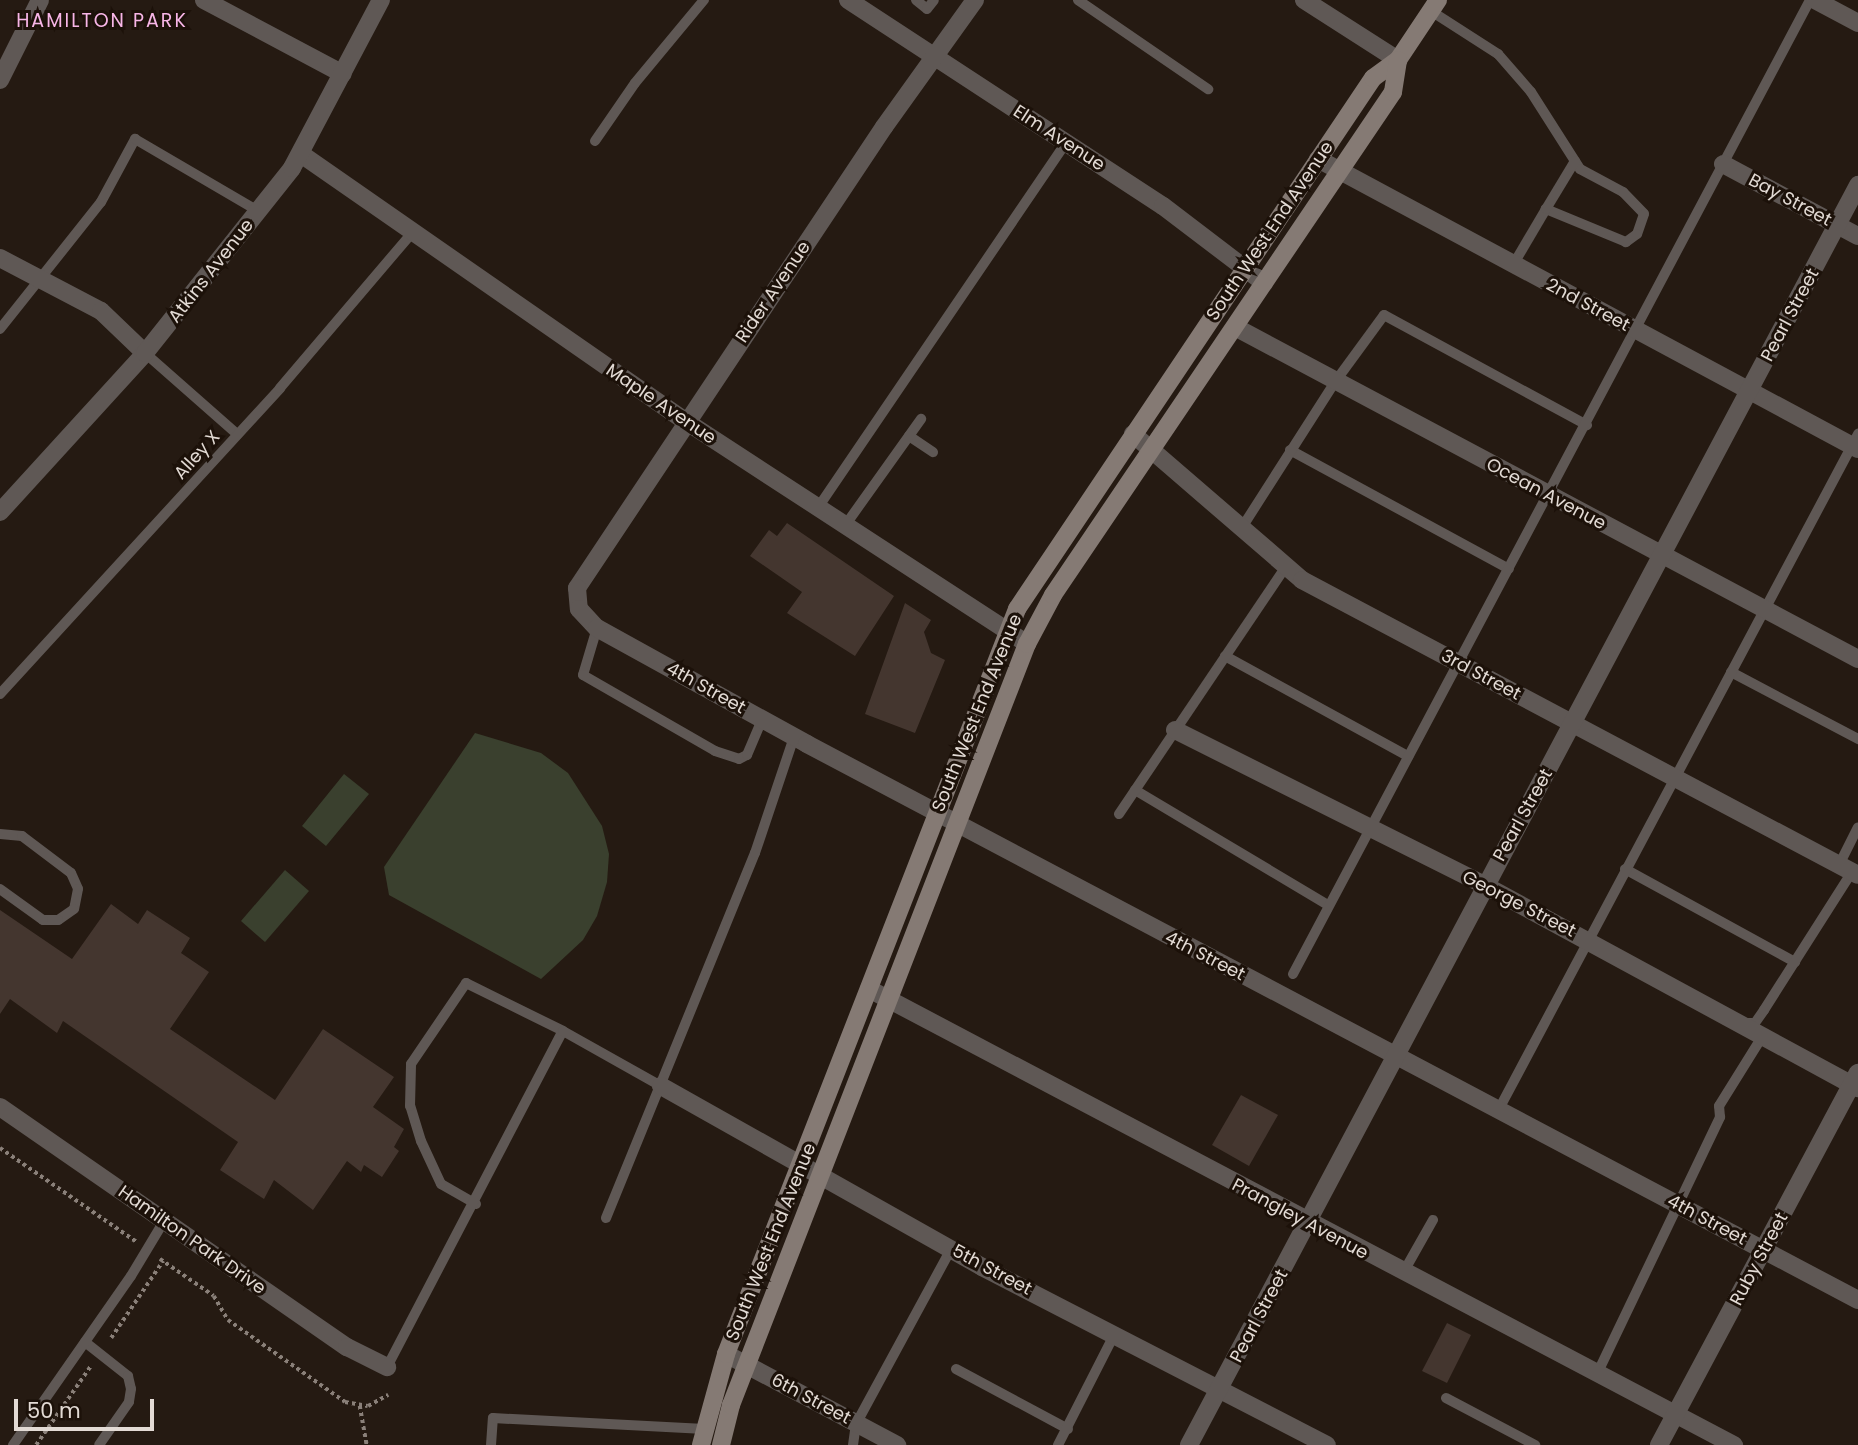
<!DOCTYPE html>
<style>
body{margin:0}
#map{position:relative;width:1858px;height:1445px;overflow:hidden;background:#251a12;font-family:Poppins,sans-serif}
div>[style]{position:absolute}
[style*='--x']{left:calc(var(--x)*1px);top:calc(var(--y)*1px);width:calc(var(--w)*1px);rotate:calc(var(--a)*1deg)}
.green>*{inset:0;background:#3a402e}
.building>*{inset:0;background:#44362f}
.path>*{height:3.5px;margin-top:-1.75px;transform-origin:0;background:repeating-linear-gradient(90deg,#8a8079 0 3.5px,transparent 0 7px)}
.lane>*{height:10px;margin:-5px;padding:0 5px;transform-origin:5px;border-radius:5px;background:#5f5855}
.street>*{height:18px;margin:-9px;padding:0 9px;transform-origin:9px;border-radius:9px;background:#5f5855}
.secondary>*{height:18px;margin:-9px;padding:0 9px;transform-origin:9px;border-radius:9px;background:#857a74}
span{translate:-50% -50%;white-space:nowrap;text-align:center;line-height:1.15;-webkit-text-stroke:6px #1c1109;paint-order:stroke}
.street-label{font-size:18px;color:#e3dbd5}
.neighbourhood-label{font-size:19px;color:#f7b5e6;letter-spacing:2px}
.scale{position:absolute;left:14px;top:1399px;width:140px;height:32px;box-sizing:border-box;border:4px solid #e3dbd5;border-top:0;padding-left:9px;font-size:21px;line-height:24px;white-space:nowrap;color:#e3dbd5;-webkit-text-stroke:5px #1c1109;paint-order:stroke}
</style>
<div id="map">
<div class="green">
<div style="clip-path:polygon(475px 733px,541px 753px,568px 773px,602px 826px,609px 854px,607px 882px,597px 916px,583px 940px,541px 979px,389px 895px,384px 867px)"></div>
<div style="clip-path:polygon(344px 774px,369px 794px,326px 846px,302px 826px)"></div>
<div style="clip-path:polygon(285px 870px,309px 891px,265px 942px,241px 921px)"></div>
</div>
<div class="building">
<div style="clip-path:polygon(787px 523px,894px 596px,855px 656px,787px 613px,802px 592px,750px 556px,769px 530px,777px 536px)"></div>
<div style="clip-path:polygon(905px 603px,931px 620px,924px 632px,931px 653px,945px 660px,915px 733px,865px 714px)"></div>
<div style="clip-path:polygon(111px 904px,138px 924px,147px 910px,190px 938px,181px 953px,209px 972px,170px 1029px,275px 1100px,323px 1029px,394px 1077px,373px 1107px,404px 1129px,394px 1147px,399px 1151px,382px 1177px,364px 1165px,361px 1172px,347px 1161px,313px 1210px,274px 1180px,264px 1199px,220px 1170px,238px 1142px,63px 1021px,57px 1033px,10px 999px,0 1014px,0 910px,72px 959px)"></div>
<div style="clip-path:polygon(1241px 1095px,1278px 1115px,1249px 1166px,1212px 1145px)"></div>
<div style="clip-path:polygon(1447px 1323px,1471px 1335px,1447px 1383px,1422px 1371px)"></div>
</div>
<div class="path">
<div style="--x:0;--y:1148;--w:166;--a:34.5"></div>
<div style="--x:160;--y:1259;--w:65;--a:34.4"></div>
<div style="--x:214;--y:1296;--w:28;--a:60"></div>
<div style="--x:228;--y:1320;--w:143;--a:35"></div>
<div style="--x:345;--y:1402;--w:23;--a:10"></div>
<div style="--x:368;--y:1406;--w:23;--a:-29"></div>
<div style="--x:111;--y:1338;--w:93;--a:-56"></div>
<div style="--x:360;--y:1406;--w:40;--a:80"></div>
<div style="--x:36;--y:1445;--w:95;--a:-55.3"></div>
</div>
<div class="lane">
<div style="--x:916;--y:0;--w:14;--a:39"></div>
<div style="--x:927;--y:9;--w:11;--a:-52"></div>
<div style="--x:1078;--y:0;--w:158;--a:34.4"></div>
<div style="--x:1431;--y:11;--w:80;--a:32.7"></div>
<div style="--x:1498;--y:54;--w:50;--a:49"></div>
<div style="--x:1531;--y:92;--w:91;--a:57.5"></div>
<div style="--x:1580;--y:169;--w:49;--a:28.1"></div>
<div style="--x:1623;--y:192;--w:30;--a:46"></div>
<div style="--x:1644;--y:214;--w:21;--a:109"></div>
<div style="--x:1637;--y:234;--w:14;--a:144"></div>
<div style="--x:1626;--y:242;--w:87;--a:-157.6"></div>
<div style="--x:1546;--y:209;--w:65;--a:120.5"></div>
<div style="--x:595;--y:141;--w:70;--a:-55.4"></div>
<div style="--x:635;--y:83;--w:108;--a:-50.3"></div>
<div style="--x:1546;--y:209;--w:56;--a:-58.9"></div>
<div style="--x:0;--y:329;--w:162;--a:-51.5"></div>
<div style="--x:101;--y:202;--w:72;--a:-61.6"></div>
<div style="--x:135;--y:139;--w:143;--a:30.3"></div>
<div style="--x:145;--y:353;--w:123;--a:41.4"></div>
<div style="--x:909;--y:436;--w:29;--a:34"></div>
<div style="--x:1290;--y:450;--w:249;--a:28.5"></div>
<div style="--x:817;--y:509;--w:443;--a:-55.8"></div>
<div style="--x:844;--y:527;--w:133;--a:-54.5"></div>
<div style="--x:1241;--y:529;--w:174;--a:-57.4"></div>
<div style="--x:1335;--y:382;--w:83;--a:-53.8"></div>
<div style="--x:1384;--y:315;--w:231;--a:28.5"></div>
<div style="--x:597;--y:628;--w:49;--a:106.6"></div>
<div style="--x:583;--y:675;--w:152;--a:29.9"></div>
<div style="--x:715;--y:751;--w:25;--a:18"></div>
<div style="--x:739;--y:759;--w:9;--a:-27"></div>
<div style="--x:747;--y:755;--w:39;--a:-67"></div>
<div style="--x:1225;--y:656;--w:209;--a:28.7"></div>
<div style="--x:1731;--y:672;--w:144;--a:27.8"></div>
<div style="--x:0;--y:694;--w:415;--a:-47.5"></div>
<div style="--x:280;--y:388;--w:205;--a:-49.6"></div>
<div style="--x:1135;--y:790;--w:225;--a:30.8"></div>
<div style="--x:1119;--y:814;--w:297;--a:-56"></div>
<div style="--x:0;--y:834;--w:22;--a:5"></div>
<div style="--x:22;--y:836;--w:61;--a:37.1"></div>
<div style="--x:71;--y:873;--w:17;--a:66"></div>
<div style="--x:78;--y:889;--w:20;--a:101"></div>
<div style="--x:74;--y:909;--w:19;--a:145"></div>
<div style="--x:58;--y:920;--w:15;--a:180"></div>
<div style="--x:43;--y:920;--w:53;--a:-144.2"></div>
<div style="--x:1839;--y:865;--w:42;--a:-63.4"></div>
<div style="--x:1625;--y:869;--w:194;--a:28.7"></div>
<div style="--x:1293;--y:974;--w:1103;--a:-62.04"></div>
<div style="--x:1744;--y:1023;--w:11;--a:0"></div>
<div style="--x:1755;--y:1023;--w:16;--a:-55"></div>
<div style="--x:1764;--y:1010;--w:164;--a:-57.5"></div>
<div style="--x:1499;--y:1109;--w:765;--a:-61.99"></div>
<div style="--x:476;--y:1204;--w:40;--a:-150.3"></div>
<div style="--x:441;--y:1184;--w:47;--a:-114.9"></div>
<div style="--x:421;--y:1141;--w:37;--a:-107"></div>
<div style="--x:410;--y:1106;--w:42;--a:-88.6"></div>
<div style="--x:411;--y:1064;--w:98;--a:-55.8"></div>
<div style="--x:466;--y:983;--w:108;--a:26.3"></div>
<div style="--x:606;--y:1218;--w:394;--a:-67.8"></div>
<div style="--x:755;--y:853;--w:122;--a:-71.4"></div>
<div style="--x:1403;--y:1273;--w:61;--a:-60.5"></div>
<div style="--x:85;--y:1342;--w:55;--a:38.3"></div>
<div style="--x:128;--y:1376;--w:13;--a:77"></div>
<div style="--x:131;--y:1389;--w:13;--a:99"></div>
<div style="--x:129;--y:1402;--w:52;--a:124.9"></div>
<div style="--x:387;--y:1367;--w:379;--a:-62.4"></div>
<div style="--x:563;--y:1031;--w:112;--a:29.3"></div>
<div style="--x:956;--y:1369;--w:127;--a:28.2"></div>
<div style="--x:1597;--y:1374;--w:285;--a:-64.4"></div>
<div style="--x:1720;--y:1117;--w:11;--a:-95"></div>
<div style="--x:1719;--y:1106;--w:81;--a:-58.1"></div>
<div style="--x:1446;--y:1398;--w:101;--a:27.8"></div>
<div style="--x:13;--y:1445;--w:206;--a:-55.1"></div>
<div style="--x:131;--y:1276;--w:64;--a:-59"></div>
<div style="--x:491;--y:1445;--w:27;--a:-86"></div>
<div style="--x:493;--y:1418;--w:212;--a:3"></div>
<div style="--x:853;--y:1445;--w:21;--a:-82"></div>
<div style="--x:856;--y:1424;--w:199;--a:-61.5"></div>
<div style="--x:1058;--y:1445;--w:126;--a:-63"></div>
</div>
<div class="street">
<div style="--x:204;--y:0;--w:157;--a:28"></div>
<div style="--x:848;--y:0;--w:376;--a:33.2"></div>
<div style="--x:1163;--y:206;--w:127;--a:37.3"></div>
<div style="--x:975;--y:0;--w:156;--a:125.6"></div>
<div style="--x:884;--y:127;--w:554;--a:123.66"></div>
<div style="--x:577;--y:588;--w:21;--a:85"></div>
<div style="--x:579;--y:609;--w:26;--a:47"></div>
<div style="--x:597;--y:628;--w:240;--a:28.9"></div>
<div style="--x:807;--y:744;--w:1189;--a:27.88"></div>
<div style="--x:1304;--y:0;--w:112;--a:32.6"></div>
<div style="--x:1815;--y:0;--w:49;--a:28.1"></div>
<div style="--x:0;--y:80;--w:89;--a:-63.4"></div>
<div style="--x:301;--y:154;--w:470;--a:34.8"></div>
<div style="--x:687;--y:422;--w:406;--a:33.1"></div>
<div style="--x:1318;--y:159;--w:613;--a:28.24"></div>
<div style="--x:1723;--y:164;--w:153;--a:28.1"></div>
<div style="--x:0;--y:258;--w:114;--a:27.7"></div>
<div style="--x:101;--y:311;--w:61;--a:43.7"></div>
<div style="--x:1235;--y:327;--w:706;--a:28.05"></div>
<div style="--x:1133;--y:434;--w:223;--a:40.8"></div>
<div style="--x:1302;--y:580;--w:629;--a:27.95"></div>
<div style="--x:0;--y:512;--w:215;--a:-47.6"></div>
<div style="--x:145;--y:353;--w:236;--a:-51.5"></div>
<div style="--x:292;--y:168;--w:190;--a:-62.1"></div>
<div style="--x:1175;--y:730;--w:346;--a:26.6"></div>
<div style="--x:1484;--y:885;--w:426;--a:28.5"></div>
<div style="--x:869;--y:989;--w:978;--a:27.8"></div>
<div style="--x:661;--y:1086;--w:369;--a:29.4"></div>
<div style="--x:982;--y:1267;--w:388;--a:27.3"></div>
<div style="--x:0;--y:1107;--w:422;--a:34.7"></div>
<div style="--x:347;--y:1347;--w:45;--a:26.6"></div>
<div style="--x:726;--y:1354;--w:194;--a:28"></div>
<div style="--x:1189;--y:1445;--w:1427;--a:-62.03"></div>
<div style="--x:1659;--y:1445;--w:422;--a:-61.9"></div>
</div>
<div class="secondary">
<div style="--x:701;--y:1445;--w:94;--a:-74.6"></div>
<div style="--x:726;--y:1354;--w:800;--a:-68.66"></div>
<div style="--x:1017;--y:609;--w:639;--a:-56.16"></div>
<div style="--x:1373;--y:78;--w:31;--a:-36"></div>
<div style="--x:1398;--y:60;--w:72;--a:-56.3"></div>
<div style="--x:721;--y:1445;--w:41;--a:-76"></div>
<div style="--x:731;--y:1405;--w:817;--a:-68.75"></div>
<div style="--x:1027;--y:644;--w:55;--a:-62"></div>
<div style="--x:1053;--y:595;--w:607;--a:-55.94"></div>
<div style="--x:1393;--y:92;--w:32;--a:-81"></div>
</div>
<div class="street-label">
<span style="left:1059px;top:138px;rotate:33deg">Elm Avenue</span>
<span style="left:1790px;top:200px;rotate:28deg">Bay Street</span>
<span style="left:1270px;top:231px;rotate:-56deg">South West End Avenue</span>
<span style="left:211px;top:271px;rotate:-52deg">Atkins Avenue</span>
<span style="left:773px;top:292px;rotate:-56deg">Rider Avenue</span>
<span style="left:1588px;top:305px;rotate:28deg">2nd Street</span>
<span style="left:1790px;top:315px;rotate:-62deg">Pearl Street</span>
<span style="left:661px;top:404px;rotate:34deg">Maple Avenue</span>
<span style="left:197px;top:455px;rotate:-48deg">Alley X</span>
<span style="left:1546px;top:494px;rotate:28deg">Ocean Avenue</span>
<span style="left:1481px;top:675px;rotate:28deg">3rd Street</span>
<span style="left:706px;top:688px;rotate:29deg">4th Street</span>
<span style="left:977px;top:713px;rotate:-68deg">South West End Avenue</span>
<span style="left:1523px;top:815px;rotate:-61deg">Pearl Street</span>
<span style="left:1519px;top:904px;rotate:27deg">George Street</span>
<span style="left:1205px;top:956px;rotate:27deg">4th Street</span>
<span style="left:1300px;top:1219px;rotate:28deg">Prangley Avenue</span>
<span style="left:1707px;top:1220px;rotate:28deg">4th Street</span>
<span style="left:192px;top:1240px;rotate:35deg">Hamilton Park Drive</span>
<span style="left:771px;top:1242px;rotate:-68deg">South West End Avenue</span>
<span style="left:1759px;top:1259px;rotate:-62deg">Ruby Street</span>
<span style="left:992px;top:1270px;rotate:28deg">5th Street</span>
<span style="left:1259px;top:1316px;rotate:-62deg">Pearl Street</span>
<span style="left:811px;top:1399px;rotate:28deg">6th Street</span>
</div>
<div class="neighbourhood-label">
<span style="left:102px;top:21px">HAMILTON PARK</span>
</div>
<div class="scale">50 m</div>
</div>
